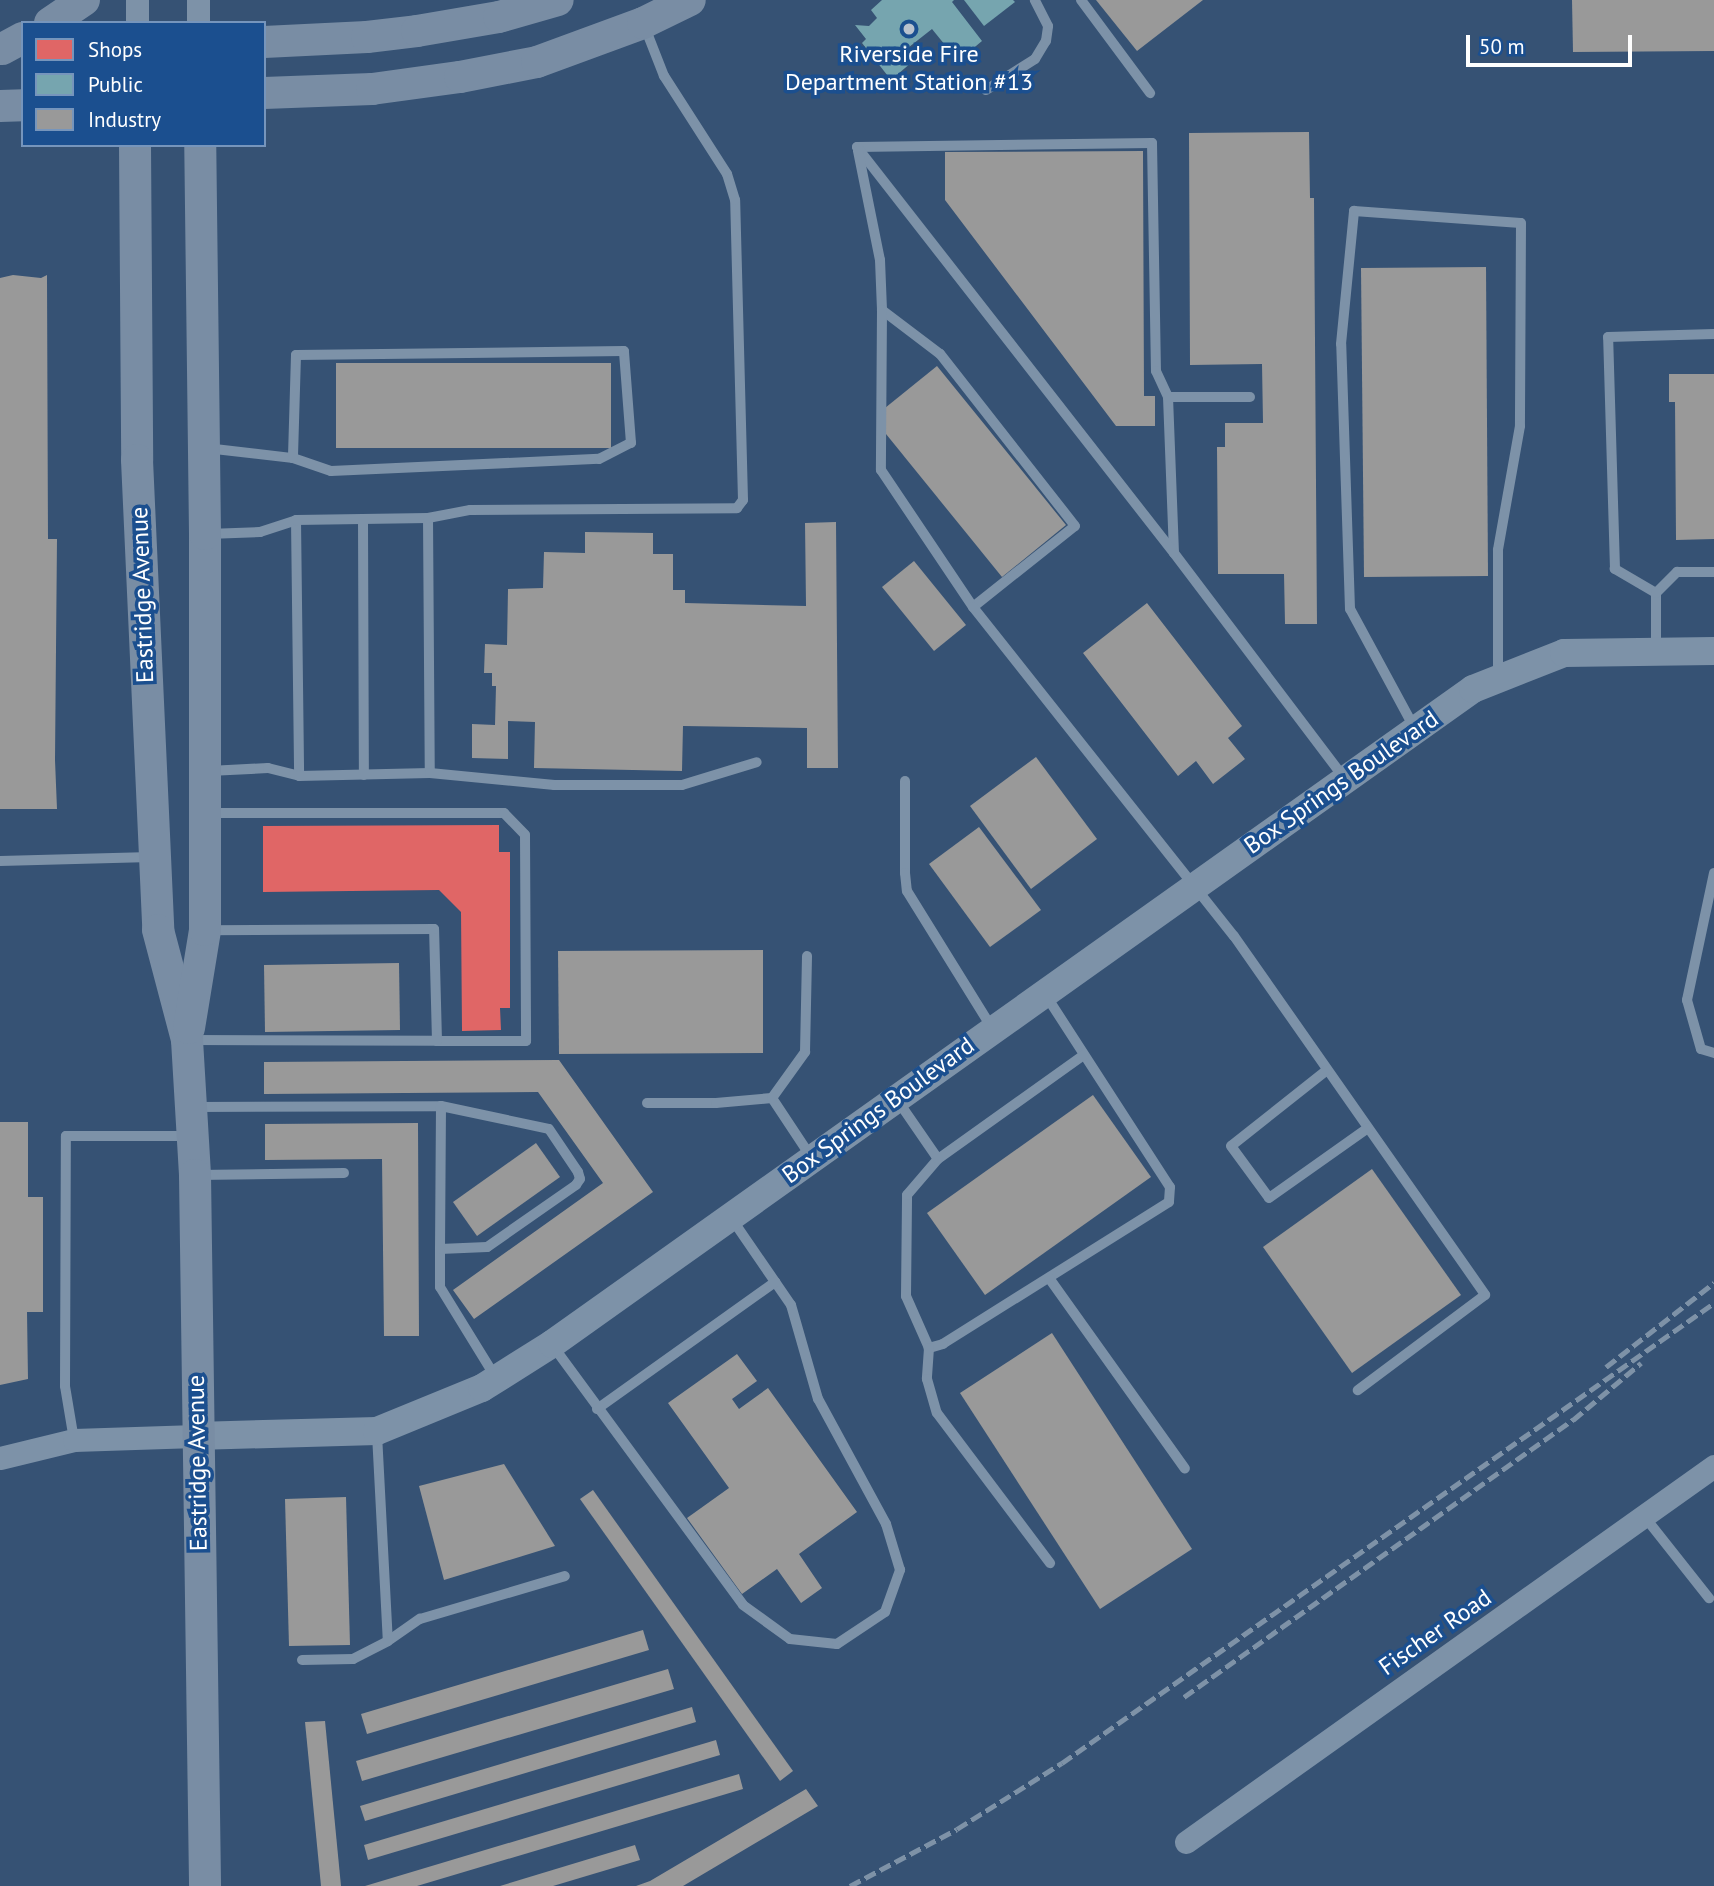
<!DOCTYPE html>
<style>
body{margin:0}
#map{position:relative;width:1714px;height:1886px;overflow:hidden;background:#365274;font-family:"PT Sans",sans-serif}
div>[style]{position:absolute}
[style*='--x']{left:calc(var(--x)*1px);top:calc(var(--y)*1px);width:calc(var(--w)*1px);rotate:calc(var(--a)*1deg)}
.shops>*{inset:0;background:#e06666}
.public>*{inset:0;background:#76a5af}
.industry>*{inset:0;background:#999}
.service>*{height:10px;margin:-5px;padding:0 5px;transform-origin:5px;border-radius:5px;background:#7d92a8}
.minor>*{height:23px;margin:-11.5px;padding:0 11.5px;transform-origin:11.5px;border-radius:11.5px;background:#7d92a8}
.tertiary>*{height:28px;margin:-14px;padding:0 14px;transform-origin:14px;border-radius:14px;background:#7d92a8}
.secondary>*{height:32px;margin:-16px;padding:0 16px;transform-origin:16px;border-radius:16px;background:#798da4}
.rail>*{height:5px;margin-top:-2.5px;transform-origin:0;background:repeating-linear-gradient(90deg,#7e92a7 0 12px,transparent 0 17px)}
.dots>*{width:19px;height:19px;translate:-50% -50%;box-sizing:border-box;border:4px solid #1b4f8f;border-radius:50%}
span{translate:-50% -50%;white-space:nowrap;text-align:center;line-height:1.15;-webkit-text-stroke:7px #1b4f8f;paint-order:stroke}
.poi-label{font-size:24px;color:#fff}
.street-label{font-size:24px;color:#fff}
.legend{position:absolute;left:21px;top:21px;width:245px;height:126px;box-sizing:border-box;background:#1b4f8f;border:2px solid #7695bc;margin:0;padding:9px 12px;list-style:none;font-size:21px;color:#fff}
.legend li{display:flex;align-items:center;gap:14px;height:35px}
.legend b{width:35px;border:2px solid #7695bc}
.scale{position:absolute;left:1466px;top:35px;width:166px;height:32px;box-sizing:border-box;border:4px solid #fff;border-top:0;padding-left:9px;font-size:21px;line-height:24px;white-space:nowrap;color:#fff;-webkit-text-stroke:5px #1b4f8f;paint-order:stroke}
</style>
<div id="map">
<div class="shops">
<div style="clip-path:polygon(499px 825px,499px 852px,510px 852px,510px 1008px,500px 1008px,501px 1030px,462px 1031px,461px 912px,439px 890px,263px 892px,263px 826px)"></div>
</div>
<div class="public">
<div style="clip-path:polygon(882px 0,954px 0,952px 2px,982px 41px,958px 61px,932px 29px,904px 51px,912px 62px,891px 80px,862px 43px,866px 39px,855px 25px,869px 26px,877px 18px,871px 10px)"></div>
<div style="clip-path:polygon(964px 0,1013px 0,1015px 2px,984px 26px)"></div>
</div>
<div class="industry">
<div style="clip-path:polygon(1096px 0,1203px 0,1137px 51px)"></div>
<div style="clip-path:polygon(1572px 0,1714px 0,1714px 51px,1573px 52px)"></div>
<div style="clip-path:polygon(1309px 132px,1310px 198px,1314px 198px,1317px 624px,1285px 624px,1284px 574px,1218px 574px,1217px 447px,1225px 447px,1225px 423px,1263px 423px,1262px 364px,1190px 365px,1189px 133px)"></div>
<div style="clip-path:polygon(1143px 151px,1144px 396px,1155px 396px,1155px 426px,1116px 426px,945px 200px,945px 152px)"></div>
<div style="clip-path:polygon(1486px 267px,1488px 576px,1364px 577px,1361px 268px)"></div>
<div style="clip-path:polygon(13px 275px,41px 278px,47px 275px,48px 539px,57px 539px,55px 760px,57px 809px,0 809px,0 278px)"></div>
<div style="clip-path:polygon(336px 363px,611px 363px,611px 448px,336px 448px)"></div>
<div style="clip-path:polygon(937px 366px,1066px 525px,1002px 577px,886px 434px,885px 408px)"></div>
<div style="clip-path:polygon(1669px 374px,1714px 374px,1714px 539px,1676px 540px,1675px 402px,1669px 402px)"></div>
<div style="clip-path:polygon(836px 522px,838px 768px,807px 768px,807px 728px,683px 726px,682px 771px,534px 768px,535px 722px,508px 721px,508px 759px,472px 758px,472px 724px,495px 725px,496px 686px,492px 686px,492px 673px,484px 673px,485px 644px,507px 645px,508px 589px,543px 588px,544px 552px,585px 553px,585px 532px,653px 533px,653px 554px,673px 554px,673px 590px,685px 590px,685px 603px,806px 606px,805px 523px)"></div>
<div style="clip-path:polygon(914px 561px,966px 625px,934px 651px,882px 587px)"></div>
<div style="clip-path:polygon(1147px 603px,1242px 726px,1228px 738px,1245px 759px,1213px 784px,1196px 761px,1178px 776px,1083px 653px)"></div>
<div style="clip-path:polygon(1036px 757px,1097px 839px,1031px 889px,970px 806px)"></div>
<div style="clip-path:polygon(979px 827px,1041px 910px,990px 947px,929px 864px)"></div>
<div style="clip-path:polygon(763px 950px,763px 1053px,559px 1054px,558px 951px)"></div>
<div style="clip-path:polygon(399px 963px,400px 1030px,265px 1032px,264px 965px)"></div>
<div style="clip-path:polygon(559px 1060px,653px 1192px,474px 1319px,453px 1290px,603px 1183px,538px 1092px,264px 1094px,264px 1062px)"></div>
<div style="clip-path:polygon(1093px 1095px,1151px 1177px,985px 1295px,927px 1213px)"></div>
<div style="clip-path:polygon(0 1122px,28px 1122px,28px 1197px,43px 1197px,43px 1312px,27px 1312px,28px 1379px,0 1385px)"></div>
<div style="clip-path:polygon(418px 1123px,419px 1336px,384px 1336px,382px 1159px,265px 1160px,265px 1124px)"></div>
<div style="clip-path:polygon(536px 1143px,560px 1177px,477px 1236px,453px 1202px)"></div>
<div style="clip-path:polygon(1372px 1169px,1461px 1295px,1352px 1373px,1263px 1247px)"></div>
<div style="clip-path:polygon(1052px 1333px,1192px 1549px,1100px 1609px,960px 1393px)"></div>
<div style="clip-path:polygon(737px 1354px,757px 1381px,732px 1399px,739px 1409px,768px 1388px,857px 1512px,799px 1554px,822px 1588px,801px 1603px,777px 1569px,742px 1594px,687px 1518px,729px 1488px,668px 1403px)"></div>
<div style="clip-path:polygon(504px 1464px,555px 1546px,444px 1580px,419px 1486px)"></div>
<div style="clip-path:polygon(593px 1490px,793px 1771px,780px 1781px,580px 1499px)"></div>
<div style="clip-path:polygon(346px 1497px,350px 1645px,289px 1646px,285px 1499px)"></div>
<div style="clip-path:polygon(643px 1630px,649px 1650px,367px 1734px,361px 1714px)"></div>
<div style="clip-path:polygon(668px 1669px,674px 1689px,362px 1781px,356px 1761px)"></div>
<div style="clip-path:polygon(692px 1707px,696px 1722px,365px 1821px,360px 1806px)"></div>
<div style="clip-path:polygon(325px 1721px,341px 1886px,321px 1886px,305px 1722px)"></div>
<div style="clip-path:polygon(716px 1740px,720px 1755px,368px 1860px,364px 1845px)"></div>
<div style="clip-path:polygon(739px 1774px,743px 1789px,417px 1886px,365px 1886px)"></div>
<div style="clip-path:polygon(806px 1789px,818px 1806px,683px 1886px,636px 1886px,650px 1881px)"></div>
<div style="clip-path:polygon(635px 1845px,640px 1860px,553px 1886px,500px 1886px)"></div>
</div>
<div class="service">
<div style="--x:1081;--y:0;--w:116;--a:53.4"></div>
<div style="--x:986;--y:90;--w:58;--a:-32.3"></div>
<div style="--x:1035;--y:59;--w:21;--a:-59"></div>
<div style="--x:1046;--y:41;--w:15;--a:-82"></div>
<div style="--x:1048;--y:26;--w:29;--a:-117"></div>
<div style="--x:857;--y:147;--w:295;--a:-0.8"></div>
<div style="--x:1152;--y:143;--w:228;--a:89"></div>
<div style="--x:1156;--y:371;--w:29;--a:65"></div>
<div style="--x:1168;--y:397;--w:156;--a:87.8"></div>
<div style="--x:1174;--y:553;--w:283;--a:52.9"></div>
<div style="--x:857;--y:147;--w:515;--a:52.02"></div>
<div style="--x:858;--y:151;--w:111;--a:78.6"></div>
<div style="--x:880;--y:260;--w:50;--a:87.7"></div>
<div style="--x:1168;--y:397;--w:82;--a:0"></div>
<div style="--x:206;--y:448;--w:88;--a:6.6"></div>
<div style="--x:293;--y:458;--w:40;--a:18.9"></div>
<div style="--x:331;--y:471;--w:268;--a:-2.6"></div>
<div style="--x:599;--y:459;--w:36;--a:-27"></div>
<div style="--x:631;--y:443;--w:92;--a:-94.4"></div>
<div style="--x:624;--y:351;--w:328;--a:179.3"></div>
<div style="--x:296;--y:355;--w:103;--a:91.7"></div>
<div style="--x:428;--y:518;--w:255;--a:89.6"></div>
<div style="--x:296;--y:520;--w:256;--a:89.3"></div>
<div style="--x:363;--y:520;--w:255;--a:89.8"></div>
<div style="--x:208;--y:534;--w:52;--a:-2.2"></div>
<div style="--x:260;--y:532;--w:38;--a:-18"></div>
<div style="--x:296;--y:520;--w:132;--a:-0.9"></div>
<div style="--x:428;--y:518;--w:43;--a:-10.8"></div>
<div style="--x:470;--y:510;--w:267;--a:-0.4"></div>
<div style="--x:737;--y:508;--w:10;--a:-53"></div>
<div style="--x:743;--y:500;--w:300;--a:-91.5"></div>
<div style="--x:735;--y:200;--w:27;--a:-107"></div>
<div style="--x:727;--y:174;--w:117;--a:-122.7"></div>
<div style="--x:664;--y:76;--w:55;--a:-111.4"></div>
<div style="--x:1656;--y:593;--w:48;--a:-149.7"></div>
<div style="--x:1615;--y:569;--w:232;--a:-91.7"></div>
<div style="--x:1608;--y:337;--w:106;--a:-1.6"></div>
<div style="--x:973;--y:607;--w:130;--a:-38.5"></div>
<div style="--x:1075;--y:526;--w:219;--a:-128.1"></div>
<div style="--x:940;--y:354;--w:73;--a:-142.8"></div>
<div style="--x:882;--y:310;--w:160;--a:90.4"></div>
<div style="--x:881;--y:470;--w:165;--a:56.1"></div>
<div style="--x:973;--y:607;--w:420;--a:51.6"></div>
<div style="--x:1234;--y:936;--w:438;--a:55"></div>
<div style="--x:1485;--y:1295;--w:159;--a:143.2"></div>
<div style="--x:1656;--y:650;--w:57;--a:-90"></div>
<div style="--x:1656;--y:593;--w:30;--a:-45"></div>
<div style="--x:1677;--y:572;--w:37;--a:0"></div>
<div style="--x:1415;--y:729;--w:136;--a:-118.4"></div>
<div style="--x:1350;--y:609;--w:265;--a:-91.9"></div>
<div style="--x:1341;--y:344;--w:134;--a:-84.4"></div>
<div style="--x:1354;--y:211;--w:167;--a:4.1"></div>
<div style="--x:1521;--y:223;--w:203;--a:90.3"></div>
<div style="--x:1520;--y:426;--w:126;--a:100.1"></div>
<div style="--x:1498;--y:550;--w:127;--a:90"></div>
<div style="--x:209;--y:771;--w:59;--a:-2.9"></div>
<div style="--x:268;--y:768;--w:32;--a:14"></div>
<div style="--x:299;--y:776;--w:131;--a:-1.3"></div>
<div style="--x:430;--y:773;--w:125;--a:5.5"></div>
<div style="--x:554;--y:785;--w:128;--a:0"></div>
<div style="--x:682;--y:785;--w:78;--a:-17"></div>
<div style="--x:905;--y:781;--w:92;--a:90"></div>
<div style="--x:905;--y:873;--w:18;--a:84"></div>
<div style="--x:907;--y:891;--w:161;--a:58.2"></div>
<div style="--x:207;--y:813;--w:297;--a:0"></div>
<div style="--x:504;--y:813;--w:30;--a:46"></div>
<div style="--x:525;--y:835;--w:206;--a:89.7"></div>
<div style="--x:526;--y:1041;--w:89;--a:180"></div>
<div style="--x:437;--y:1041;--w:112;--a:-91.5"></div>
<div style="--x:434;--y:929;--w:225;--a:179.7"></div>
<div style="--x:0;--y:861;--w:151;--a:-1.5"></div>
<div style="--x:1714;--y:873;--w:130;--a:102"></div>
<div style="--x:1687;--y:1000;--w:51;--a:74.1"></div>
<div style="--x:1701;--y:1049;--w:14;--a:17"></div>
<div style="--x:1045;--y:994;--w:230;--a:57.1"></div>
<div style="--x:1170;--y:1187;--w:15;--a:94"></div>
<div style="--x:1169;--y:1202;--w:267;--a:147.9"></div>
<div style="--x:943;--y:1344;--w:15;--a:164"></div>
<div style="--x:929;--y:1348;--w:57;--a:-113.9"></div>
<div style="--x:906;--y:1296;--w:101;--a:-89.4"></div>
<div style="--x:907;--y:1195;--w:48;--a:-49.3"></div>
<div style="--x:938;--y:1159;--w:179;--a:-35.5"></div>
<div style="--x:191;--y:1040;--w:246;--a:0.2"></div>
<div style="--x:1327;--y:1070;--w:122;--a:141.6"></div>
<div style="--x:1231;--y:1146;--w:64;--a:53.8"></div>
<div style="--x:1269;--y:1198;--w:121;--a:-35.3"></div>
<div style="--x:772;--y:1098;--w:71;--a:56.5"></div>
<div style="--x:898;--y:1101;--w:70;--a:55.4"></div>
<div style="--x:647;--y:1103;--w:69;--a:0"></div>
<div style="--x:716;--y:1103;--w:56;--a:-5.1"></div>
<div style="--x:772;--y:1098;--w:57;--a:-54.3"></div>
<div style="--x:805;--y:1052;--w:96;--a:-88.8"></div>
<div style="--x:193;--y:1107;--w:248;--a:-0.2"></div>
<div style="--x:441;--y:1106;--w:110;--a:12"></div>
<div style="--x:549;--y:1129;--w:52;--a:56"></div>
<div style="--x:578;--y:1172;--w:7;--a:74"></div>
<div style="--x:580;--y:1179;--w:7;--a:124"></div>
<div style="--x:576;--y:1185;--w:108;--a:145.1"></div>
<div style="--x:487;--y:1247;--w:47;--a:177.6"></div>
<div style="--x:440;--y:1249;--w:38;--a:90"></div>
<div style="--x:440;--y:1287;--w:107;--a:58.4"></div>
<div style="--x:197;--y:1175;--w:147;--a:-0.8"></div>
<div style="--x:440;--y:1249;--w:143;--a:-89.6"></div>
<div style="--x:1049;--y:1278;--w:234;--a:54.5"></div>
<div style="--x:553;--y:1346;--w:321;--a:53.7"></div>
<div style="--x:743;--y:1605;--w:58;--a:35.9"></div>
<div style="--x:790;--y:1639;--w:47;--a:6.1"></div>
<div style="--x:837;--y:1644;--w:58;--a:-33.7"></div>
<div style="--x:885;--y:1612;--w:45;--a:-70.3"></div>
<div style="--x:900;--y:1570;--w:48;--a:-106.9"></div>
<div style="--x:886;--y:1524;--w:142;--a:-118.5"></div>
<div style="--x:818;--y:1399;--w:98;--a:-106"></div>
<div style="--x:791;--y:1305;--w:104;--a:-124.5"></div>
<div style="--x:929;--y:1348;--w:31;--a:94"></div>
<div style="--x:927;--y:1379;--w:35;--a:74"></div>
<div style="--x:937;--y:1413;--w:188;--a:53"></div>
<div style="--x:597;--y:1409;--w:219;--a:-35.5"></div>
<div style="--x:377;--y:1434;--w:207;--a:87"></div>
<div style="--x:388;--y:1641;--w:39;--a:-35"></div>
<div style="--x:420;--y:1619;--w:151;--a:-16.5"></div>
<div style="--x:74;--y:1440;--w:55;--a:-99.5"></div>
<div style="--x:65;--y:1386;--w:250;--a:-89.8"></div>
<div style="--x:66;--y:1136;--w:123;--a:0"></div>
<div style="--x:1644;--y:1516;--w:105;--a:51.6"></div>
<div style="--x:302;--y:1660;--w:51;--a:-1.1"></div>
<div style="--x:353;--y:1659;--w:39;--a:-27"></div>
</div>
<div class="minor">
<div style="--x:137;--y:0;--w:23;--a:90"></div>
<div style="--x:198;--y:0;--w:23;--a:90"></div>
<div style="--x:0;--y:1458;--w:76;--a:-13.7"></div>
<div style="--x:74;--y:1440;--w:122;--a:-1.9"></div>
<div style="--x:1186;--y:1842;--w:648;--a:-35.46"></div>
</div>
<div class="tertiary">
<div style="--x:196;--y:1436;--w:181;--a:-1.6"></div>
<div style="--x:377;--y:1431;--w:113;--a:-22.3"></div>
<div style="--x:482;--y:1388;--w:83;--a:-32.2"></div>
<div style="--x:552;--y:1344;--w:1130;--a:-35.42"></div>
<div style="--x:1473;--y:689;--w:98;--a:-21.6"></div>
<div style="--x:1564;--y:653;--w:150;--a:-0.8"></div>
</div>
<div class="secondary">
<div style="--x:50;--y:23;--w:41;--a:-34.1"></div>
<div style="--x:264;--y:42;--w:103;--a:-2.8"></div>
<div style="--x:367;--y:37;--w:50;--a:-6.8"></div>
<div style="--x:417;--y:31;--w:83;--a:-9.7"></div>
<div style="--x:499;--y:17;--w:61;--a:-16.1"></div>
<div style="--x:2;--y:49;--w:24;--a:-28"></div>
<div style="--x:264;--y:93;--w:108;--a:-2.1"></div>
<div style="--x:372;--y:89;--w:89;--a:-7.8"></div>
<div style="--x:460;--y:77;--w:78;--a:-11"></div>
<div style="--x:537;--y:62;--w:113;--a:-20.2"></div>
<div style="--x:643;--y:23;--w:52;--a:-26.1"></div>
<div style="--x:0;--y:106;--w:23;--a:-2"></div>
<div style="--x:135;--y:145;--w:315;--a:89.6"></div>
<div style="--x:137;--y:460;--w:470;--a:87.4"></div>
<div style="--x:158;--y:930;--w:114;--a:75.2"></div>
<div style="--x:187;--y:1040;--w:135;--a:86.6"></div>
<div style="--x:195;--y:1175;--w:711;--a:89.19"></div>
<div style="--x:189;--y:1028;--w:99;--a:-80.7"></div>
<div style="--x:205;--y:930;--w:396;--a:-90"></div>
<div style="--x:205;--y:534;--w:389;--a:-90.7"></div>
</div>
<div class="rail">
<div style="--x:1606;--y:1367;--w:137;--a:-37.9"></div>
<div style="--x:1184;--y:1697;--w:478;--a:-35.5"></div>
<div style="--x:1573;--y:1420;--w:89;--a:-40"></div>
<div style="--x:850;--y:1886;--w:121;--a:-28"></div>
<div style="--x:957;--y:1829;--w:124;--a:-32.2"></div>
<div style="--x:1062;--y:1763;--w:798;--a:-35.2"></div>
</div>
<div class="dots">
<div style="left:909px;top:29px;background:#b9c2ce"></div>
</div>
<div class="poi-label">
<span style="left:909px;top:68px">Riverside Fire<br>Department Station #13</span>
</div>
<div class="street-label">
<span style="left:142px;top:595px;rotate:-92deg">Eastridge Avenue</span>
<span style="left:1341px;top:782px;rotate:-35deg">Box Springs Boulevard</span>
<span style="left:878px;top:1110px;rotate:-36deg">Box Springs Boulevard</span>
<span style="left:197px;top:1463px;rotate:-91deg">Eastridge Avenue</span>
<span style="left:1435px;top:1632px;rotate:-35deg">Fischer Road</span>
</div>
<ul class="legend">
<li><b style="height:19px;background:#e06666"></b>Shops</li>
<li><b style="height:19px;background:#76a5af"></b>Public</li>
<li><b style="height:19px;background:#999"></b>Industry</li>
</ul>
<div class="scale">50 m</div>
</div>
